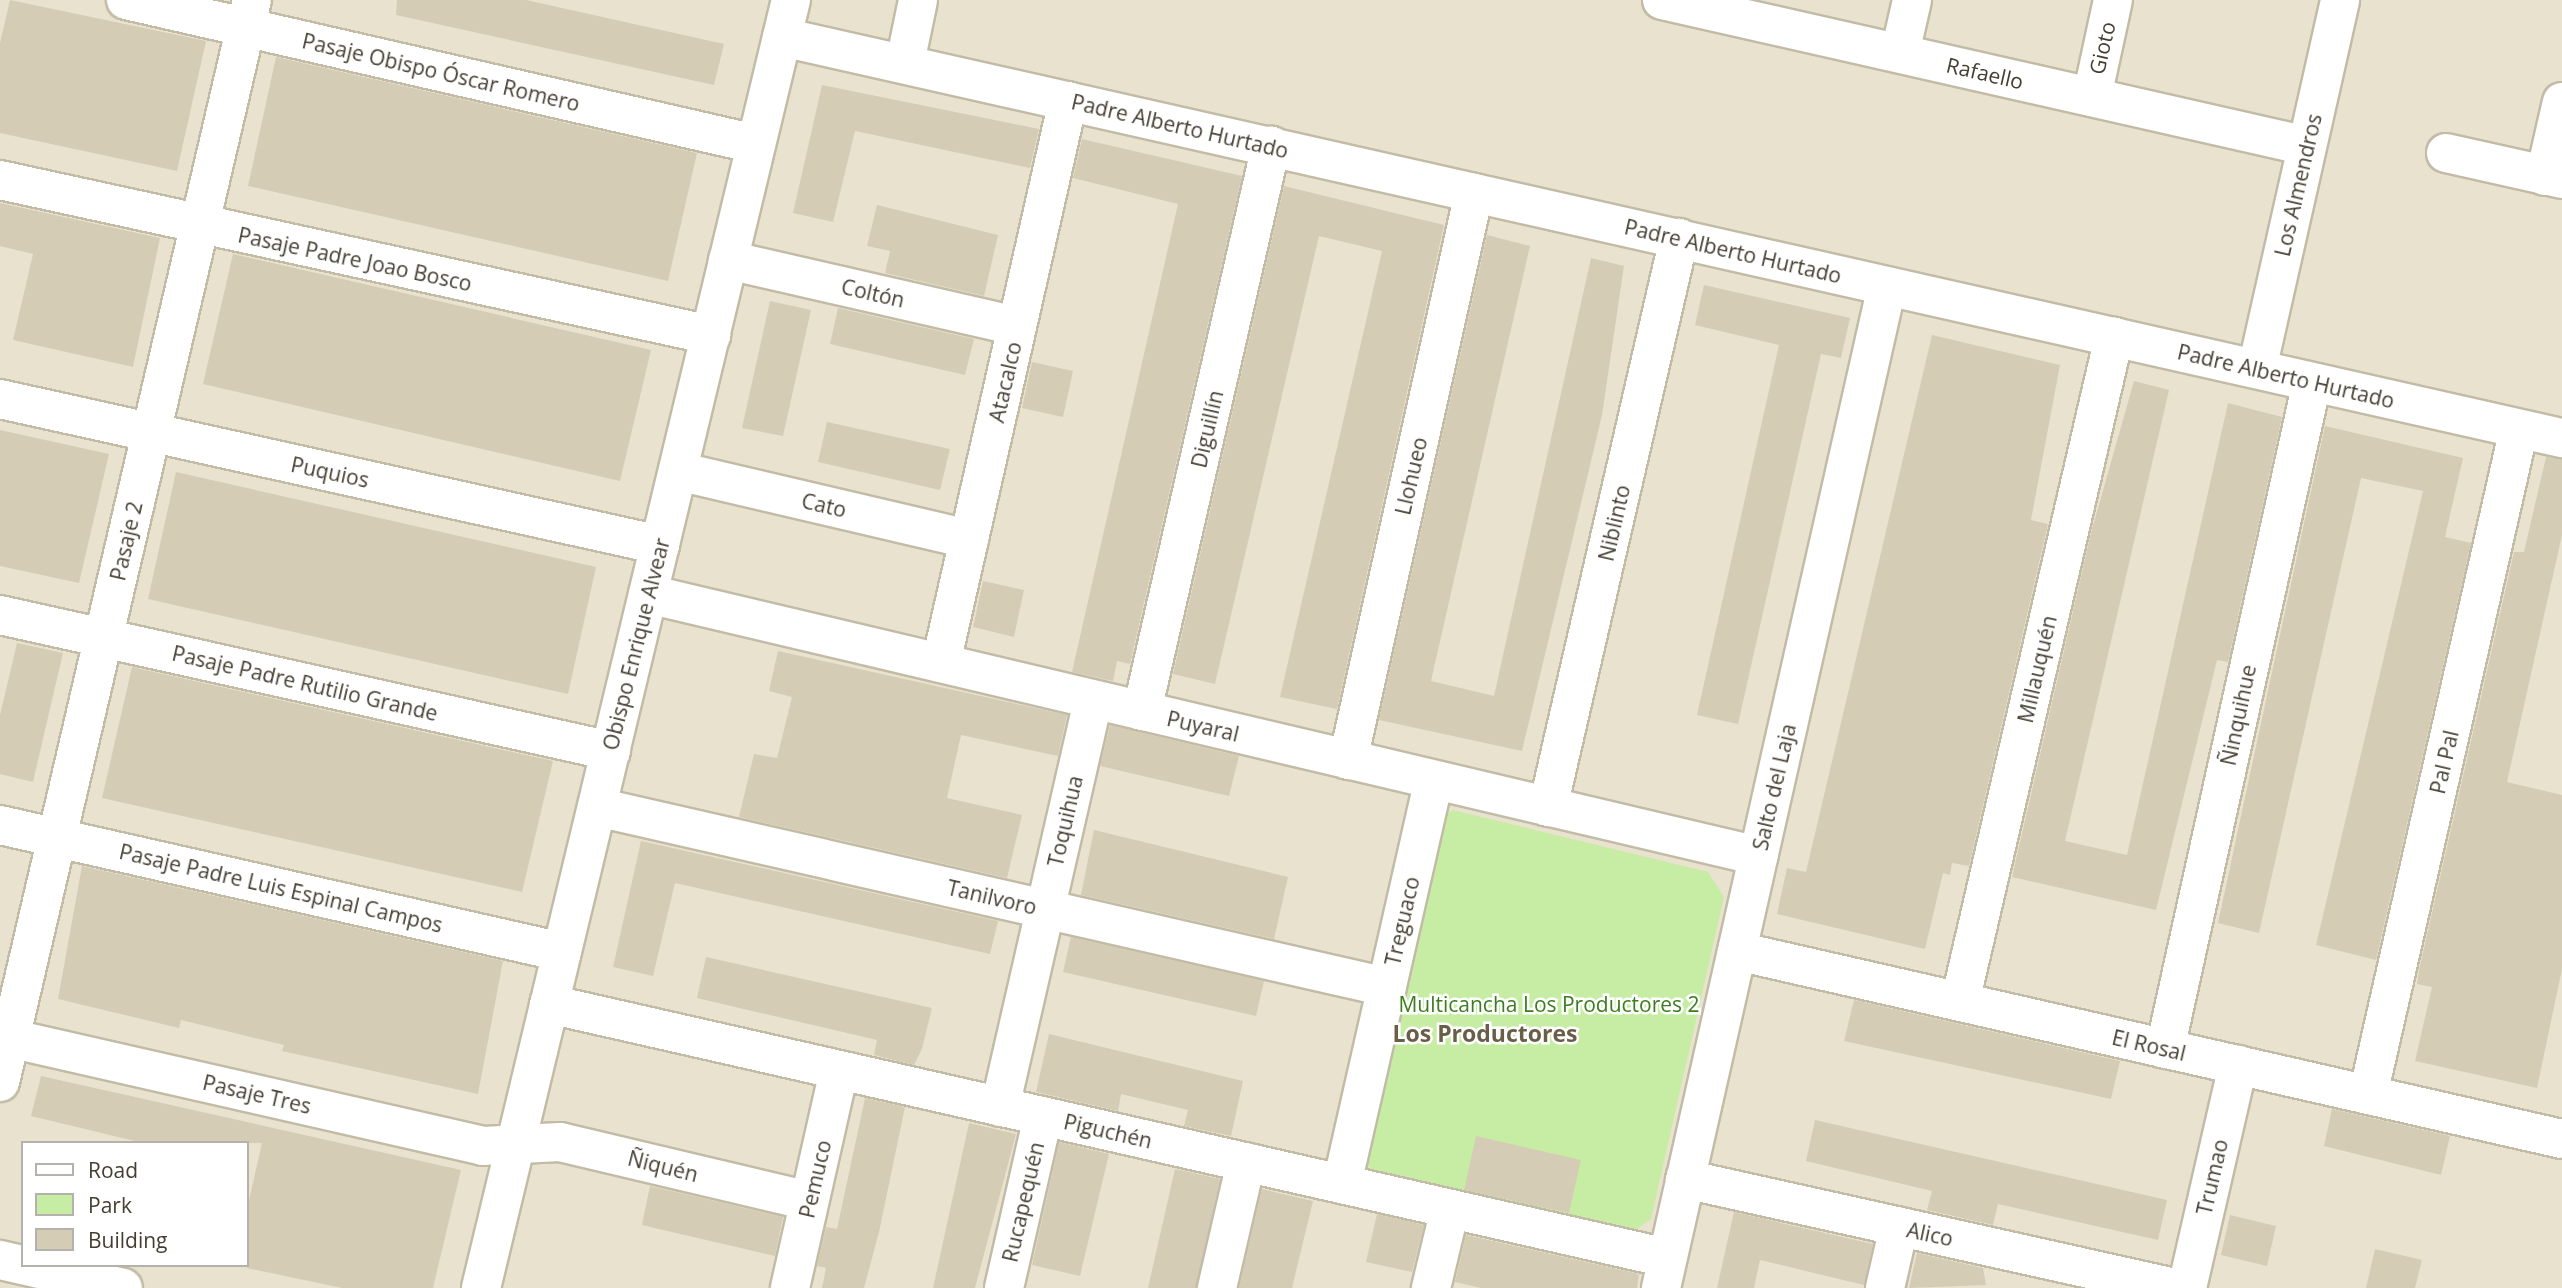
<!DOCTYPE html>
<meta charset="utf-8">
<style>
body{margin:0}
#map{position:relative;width:2562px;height:1288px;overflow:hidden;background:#f3efe2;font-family:"Open Sans",sans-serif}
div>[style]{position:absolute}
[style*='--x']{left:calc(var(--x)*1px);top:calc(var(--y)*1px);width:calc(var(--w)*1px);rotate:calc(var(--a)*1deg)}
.residential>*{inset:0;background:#e8e2cf}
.green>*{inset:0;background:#c7eda5}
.building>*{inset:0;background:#d5ccb6}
.roads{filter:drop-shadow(2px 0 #c2bba6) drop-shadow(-2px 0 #c2bba6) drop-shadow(0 2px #c2bba6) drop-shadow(0 -2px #c2bba6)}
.street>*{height:38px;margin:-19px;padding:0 19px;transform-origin:19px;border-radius:19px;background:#fff}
span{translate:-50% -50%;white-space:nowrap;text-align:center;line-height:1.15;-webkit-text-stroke:5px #fff;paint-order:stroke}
.street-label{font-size:21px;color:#453f32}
.park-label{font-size:21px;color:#3c7d1f}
.neighbourhood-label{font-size:23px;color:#695e48;font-weight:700}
.legend{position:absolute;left:21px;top:1141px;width:228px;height:126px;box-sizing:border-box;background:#fff;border:2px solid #b5b2ad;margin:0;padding:9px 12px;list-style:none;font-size:21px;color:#453f32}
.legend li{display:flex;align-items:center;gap:14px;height:35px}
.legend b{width:35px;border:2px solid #b5b2ad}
</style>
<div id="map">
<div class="residential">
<div style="clip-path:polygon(evenodd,0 0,2562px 0,2562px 1288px,0 1288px,0 0,23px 1143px,247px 1143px,247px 1265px,23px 1265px,23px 1143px)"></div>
</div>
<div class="green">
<div style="clip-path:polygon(1453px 810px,1708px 872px,1724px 897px,1651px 1219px,1626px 1236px,1378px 1179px,1364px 1160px,1440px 818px)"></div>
</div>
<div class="building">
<div style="clip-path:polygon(10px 0,206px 41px,177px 171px,0 133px,0 43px)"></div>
<div style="clip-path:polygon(397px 0,526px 0,724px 44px,714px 85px,396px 15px)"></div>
<div style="clip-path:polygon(276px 57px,697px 153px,668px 281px,248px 186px)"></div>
<div style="clip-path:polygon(822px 85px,1039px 129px,1030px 168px,855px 131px,833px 222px,793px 213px)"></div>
<div style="clip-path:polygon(1082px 139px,1242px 176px,1130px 664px,1117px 661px,1113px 681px,1072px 672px,1178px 204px,1073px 178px)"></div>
<div style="clip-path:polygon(1284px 186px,1444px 225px,1337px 709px,1280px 697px,1382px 251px,1319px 236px,1215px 684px,1173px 674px)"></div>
<div style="clip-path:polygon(0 203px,160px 238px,133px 367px,13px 340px,33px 254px,0 246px)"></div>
<div style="clip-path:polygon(877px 205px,998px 235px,984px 296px,885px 273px,890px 251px,867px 246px)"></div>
<div style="clip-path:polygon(1487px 235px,1530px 246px,1431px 681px,1494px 696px,1591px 258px,1624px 266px,1602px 415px,1522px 751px,1379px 720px)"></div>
<div style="clip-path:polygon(233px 254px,651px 350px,620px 481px,203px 384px)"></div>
<div style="clip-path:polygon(1704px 285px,1850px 318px,1841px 358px,1821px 354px,1738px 724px,1697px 715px,1779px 345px,1695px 325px)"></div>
<div style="clip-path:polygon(770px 301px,811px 310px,783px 436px,742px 428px)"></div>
<div style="clip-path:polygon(838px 308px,974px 339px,965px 375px,830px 344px)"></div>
<div style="clip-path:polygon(1932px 335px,2060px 365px,2031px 520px,2048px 524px,1969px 866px,1952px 863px,1950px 875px,1943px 873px,1925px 949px,1777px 914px,1787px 868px,1806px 872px)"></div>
<div style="clip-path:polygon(1032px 362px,1073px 371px,1063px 417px,1022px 408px)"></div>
<div style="clip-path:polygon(2134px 381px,2169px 390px,2065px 841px,2127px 855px,2228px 403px,2282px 417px,2228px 662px,2217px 660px,2156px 910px,2012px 877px,2091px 533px)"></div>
<div style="clip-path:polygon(827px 422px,950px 449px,940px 490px,818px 462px)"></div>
<div style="clip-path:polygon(2325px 426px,2463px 458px,2445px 537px,2471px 543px,2376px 960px,2316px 945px,2423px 491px,2361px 478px,2259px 933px,2218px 923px)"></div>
<div style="clip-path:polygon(0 430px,109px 454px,79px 583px,0 566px)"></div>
<div style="clip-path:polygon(2546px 457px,2562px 459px,2562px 535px,2507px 782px,2562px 795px,2562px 969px,2537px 1088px,2415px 1061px,2432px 987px,2417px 984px,2419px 970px,2514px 552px,2524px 552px)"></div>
<div style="clip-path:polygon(176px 472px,596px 567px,568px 694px,148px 599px)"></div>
<div style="clip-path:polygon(983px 581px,1024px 590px,1014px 637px,973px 627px)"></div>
<div style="clip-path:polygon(17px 643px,63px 653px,33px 782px,0 774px,0 715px)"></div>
<div style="clip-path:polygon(778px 651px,1067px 715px,1058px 756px,961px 735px,947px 798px,1022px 815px,1007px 878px,739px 817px,754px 754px,777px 758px,792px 697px,769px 691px)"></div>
<div style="clip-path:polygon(132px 667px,553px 761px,522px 892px,102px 798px)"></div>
<div style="clip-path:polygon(1110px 725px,1239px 756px,1229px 796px,1100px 766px)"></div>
<div style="clip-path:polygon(1094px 830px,1288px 877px,1274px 939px,1081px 895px)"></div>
<div style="clip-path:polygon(641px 841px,998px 921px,990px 954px,675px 883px,653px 976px,613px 967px)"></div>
<div style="clip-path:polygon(82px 866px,503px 961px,478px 1094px,282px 1051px,284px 1045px,181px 1020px,179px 1028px,58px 999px)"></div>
<div style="clip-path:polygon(1071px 937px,1264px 981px,1256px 1016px,1063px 972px)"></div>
<div style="clip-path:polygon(706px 957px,932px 1008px,922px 1049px,914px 1065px,874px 1055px,877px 1040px,697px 998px)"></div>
<div style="clip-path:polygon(1854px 1000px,2120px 1061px,2111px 1099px,1844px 1041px)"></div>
<div style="clip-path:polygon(1049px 1034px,1243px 1081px,1231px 1136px,1184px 1126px,1188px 1110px,1121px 1094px,1118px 1111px,1036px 1092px)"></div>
<div style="clip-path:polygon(41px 1076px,461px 1170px,433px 1288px,342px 1288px,247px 1268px,247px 1209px,262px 1143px,143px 1143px,31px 1116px)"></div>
<div style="clip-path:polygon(865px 1098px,905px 1107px,879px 1232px,864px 1288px,822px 1288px,826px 1268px,817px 1266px,826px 1227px,837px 1229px)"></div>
<div style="clip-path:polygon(2332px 1109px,2450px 1136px,2441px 1175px,2324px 1146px)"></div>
<div style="clip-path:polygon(1815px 1120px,2167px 1200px,2158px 1240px,1998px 1204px,1993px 1225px,1927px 1210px,1932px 1191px,1806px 1161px)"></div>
<div style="clip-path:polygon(969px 1123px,1016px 1134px,975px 1288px,933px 1288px)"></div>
<div style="clip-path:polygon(1476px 1136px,1581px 1160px,1569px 1213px,1464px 1190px)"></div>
<div style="clip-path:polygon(1059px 1142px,1109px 1154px,1080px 1276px,1032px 1265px)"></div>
<div style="clip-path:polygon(1175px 1169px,1220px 1179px,1196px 1288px,1148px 1288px)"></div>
<div style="clip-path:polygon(650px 1186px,783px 1217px,775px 1256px,642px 1225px)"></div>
<div style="clip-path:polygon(1262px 1189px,1313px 1201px,1292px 1288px,1239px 1288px)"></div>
<div style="clip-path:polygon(1734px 1212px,1873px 1244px,1864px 1285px,1760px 1260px,1754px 1288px,1717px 1288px)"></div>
<div style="clip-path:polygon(1377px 1214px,1424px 1225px,1412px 1272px,1366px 1262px)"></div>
<div style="clip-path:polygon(2230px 1215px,2276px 1226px,2267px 1266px,2221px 1255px)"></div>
<div style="clip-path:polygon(1466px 1235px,1639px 1274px,1637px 1288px,1481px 1288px,1455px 1282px)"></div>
<div style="clip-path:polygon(2375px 1249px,2422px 1260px,2415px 1288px,2366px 1288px)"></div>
<div style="clip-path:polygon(1917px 1253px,1983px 1268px,1986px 1285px,1909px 1288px)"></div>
</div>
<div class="roads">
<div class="street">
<div style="--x:126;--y:0;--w:646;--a:12.88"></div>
<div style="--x:1662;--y:0;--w:661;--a:12.75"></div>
<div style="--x:782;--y:37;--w:1825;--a:12.7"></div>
<div style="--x:1900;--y:53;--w:54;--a:-77.2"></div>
<div style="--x:905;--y:63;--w:64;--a:-78.3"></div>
<div style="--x:2092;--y:97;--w:99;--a:-77.8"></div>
<div style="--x:2446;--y:153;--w:119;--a:12.6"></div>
<div style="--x:2545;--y:176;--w:76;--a:-77.1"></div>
<div style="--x:0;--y:180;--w:728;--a:12.3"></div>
<div style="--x:728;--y:260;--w:296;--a:12.9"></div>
<div style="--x:2257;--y:369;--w:378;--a:-77.3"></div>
<div style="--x:0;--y:399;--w:676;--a:12.47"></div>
<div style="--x:678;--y:471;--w:299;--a:13.2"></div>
<div style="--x:648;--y:594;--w:1141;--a:13.28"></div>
<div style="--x:0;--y:615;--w:626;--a:12.55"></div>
<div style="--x:941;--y:663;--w:576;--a:-77.27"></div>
<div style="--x:1142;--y:711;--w:580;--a:-77.14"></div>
<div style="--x:1348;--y:760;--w:581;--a:-77.47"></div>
<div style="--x:597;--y:807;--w:810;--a:12.84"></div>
<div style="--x:1548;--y:807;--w:584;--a:-77.03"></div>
<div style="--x:0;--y:825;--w:576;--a:12.73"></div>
<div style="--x:1737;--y:951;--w:846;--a:12.84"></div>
<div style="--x:1960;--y:1002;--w:683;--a:-76.96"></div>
<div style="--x:549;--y:1004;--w:1146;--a:12.8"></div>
<div style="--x:0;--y:1036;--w:495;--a:12.8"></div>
<div style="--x:483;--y:1146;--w:77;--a:-3"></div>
<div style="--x:560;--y:1142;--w:256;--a:13.3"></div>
<div style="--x:2165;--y:1049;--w:683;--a:-77.57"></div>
<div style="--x:0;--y:1082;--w:1111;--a:-76.89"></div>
<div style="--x:2368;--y:1095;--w:683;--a:-77.23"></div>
<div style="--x:1000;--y:1107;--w:417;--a:-77.1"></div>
<div style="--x:1685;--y:1179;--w:502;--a:12.54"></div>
<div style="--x:1342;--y:1184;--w:414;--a:-77.2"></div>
<div style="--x:0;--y:1260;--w:126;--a:12.8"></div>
<div style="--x:481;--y:1288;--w:1325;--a:-76.47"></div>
<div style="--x:790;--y:1288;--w:223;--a:-77.3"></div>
<div style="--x:1004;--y:1288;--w:176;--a:-77.2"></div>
<div style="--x:1217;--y:1288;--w:129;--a:-77"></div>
<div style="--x:1431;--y:1288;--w:81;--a:-76.5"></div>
<div style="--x:1661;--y:1288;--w:1027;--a:-77.29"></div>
<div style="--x:1885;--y:1288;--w:63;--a:-77.1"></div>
<div style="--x:2187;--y:1288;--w:229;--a:-77.1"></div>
</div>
</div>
<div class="street-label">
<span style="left:2102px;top:48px;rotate:-77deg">Gioto</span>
<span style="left:441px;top:72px;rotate:13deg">Pasaje Obispo Óscar Romero</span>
<span style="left:1985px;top:73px;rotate:13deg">Rafaello</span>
<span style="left:1180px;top:126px;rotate:13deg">Padre Alberto Hurtado</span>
<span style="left:2298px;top:185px;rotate:-77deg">Los Almendros</span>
<span style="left:1733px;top:251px;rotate:13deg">Padre Alberto Hurtado</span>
<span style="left:355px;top:259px;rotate:12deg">Pasaje Padre Joao Bosco</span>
<span style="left:873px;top:293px;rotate:13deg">Coltón</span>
<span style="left:2286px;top:376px;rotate:13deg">Padre Alberto Hurtado</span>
<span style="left:1005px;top:382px;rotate:-77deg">Atacalco</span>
<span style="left:1207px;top:429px;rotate:-77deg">Diguillín</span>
<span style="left:330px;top:472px;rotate:12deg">Puquios</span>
<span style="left:1411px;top:476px;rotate:-77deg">Llohueo</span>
<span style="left:824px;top:505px;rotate:13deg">Cato</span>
<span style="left:1614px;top:523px;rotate:-77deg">Niblinto</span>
<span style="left:126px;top:541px;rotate:-77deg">Pasaje 2</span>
<span style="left:636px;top:644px;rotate:-76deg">Obispo Enrique Alvear</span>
<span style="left:2037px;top:669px;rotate:-77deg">Millauquén</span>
<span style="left:305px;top:683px;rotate:13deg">Pasaje Padre Rutilio Grande</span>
<span style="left:2238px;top:715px;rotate:-78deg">Ñinquihue</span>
<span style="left:1203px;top:726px;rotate:13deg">Puyaral</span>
<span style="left:2444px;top:762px;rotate:-77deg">Pal Pal</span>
<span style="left:1774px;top:787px;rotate:-77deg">Salto del Laja</span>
<span style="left:1065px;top:821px;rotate:-77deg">Toquihua</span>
<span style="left:281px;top:888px;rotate:13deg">Pasaje Padre Luis Espinal Campos</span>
<span style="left:992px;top:897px;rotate:13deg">Tanilvoro</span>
<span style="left:1402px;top:921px;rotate:-77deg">Treguaco</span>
<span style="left:2149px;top:1045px;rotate:13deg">El Rosal</span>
<span style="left:257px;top:1094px;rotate:13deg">Pasaje Tres</span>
<span style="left:1108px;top:1131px;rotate:13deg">Piguchén</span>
<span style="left:663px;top:1166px;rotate:14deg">Ñiquén</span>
<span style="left:2212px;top:1177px;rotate:-77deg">Trumao</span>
<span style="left:815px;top:1179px;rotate:-77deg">Pemuco</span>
<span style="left:1023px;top:1202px;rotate:-77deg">Rucapequén</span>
<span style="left:1930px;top:1234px;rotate:12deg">Alico</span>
</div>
<div class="park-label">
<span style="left:1549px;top:1004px">Multicancha Los Productores 2</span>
</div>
<div class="neighbourhood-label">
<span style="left:1485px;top:1033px">Los Productores</span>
</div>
<ul class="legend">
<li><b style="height:9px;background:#fff"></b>Road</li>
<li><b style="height:19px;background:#c7eda5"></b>Park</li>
<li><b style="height:19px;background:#d5ccb6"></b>Building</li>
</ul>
</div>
